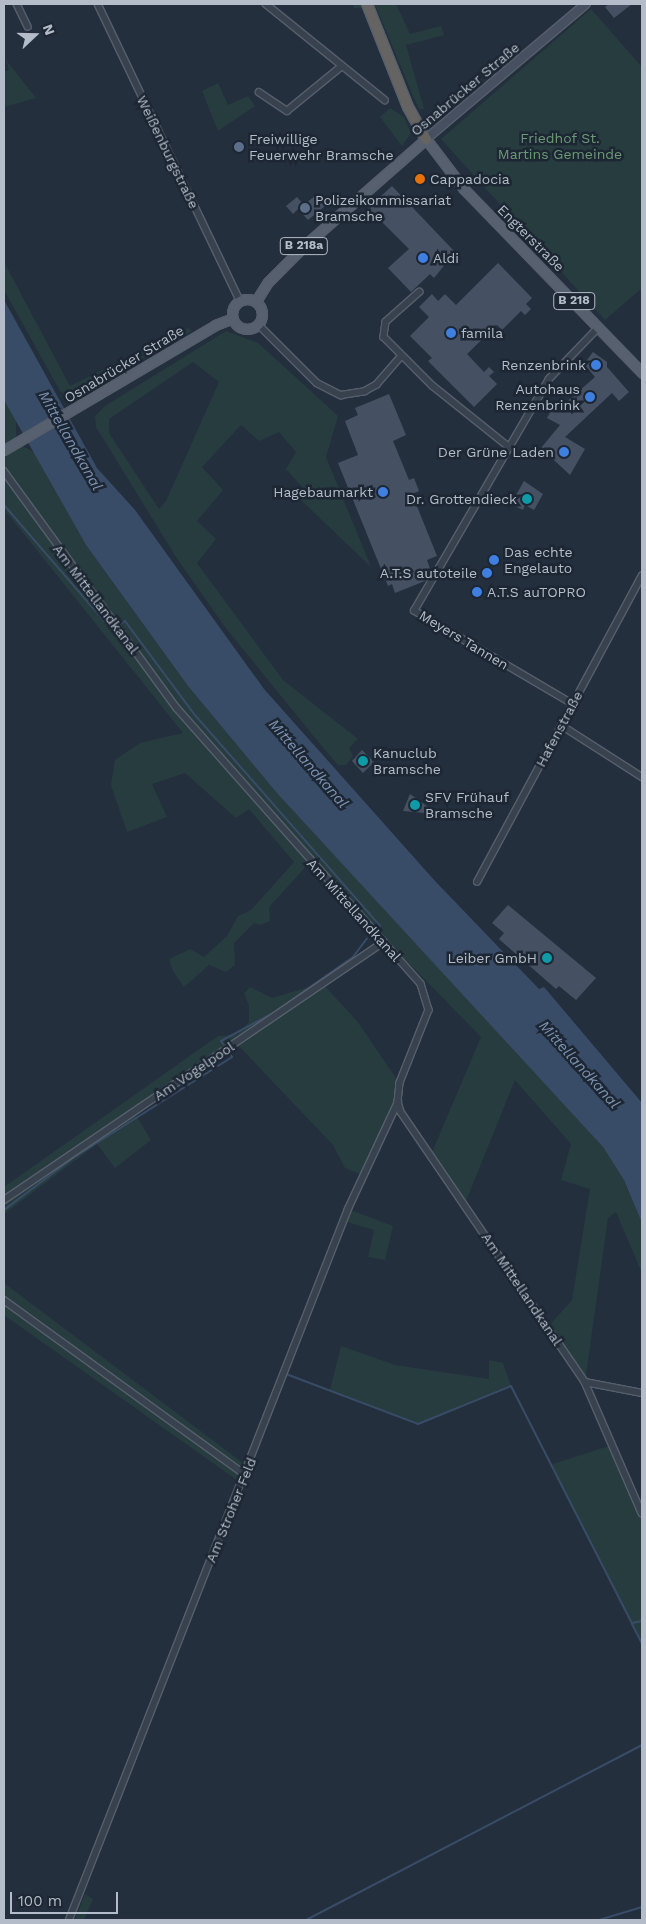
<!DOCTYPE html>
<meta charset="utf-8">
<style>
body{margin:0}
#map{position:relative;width:646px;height:1924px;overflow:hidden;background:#242f3e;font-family:"Work Sans",sans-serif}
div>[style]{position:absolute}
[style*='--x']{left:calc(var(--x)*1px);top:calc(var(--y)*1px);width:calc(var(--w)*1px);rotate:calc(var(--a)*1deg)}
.green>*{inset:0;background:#263c3f}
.water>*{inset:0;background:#394c67}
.stream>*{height:2px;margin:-1px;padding:0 1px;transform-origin:1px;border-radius:1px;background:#394c67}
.building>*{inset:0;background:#455162}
.roads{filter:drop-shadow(1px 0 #565f6c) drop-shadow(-1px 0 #565f6c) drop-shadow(0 1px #565f6c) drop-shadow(0 -1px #565f6c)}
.minor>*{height:5.5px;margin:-2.75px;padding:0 2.75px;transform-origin:2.75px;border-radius:2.75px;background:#38414e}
.secondary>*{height:8px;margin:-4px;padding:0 4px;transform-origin:4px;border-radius:4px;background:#465061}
.primary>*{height:9px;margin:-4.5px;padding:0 4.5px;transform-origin:4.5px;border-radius:4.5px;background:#56606e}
.primary>.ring{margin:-4.5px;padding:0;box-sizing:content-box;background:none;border:9px solid #56606e;border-radius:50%}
.trunk>*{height:10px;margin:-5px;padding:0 5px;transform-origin:5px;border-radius:5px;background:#656462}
.dots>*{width:14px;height:14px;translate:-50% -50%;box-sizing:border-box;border:2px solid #1d2633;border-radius:50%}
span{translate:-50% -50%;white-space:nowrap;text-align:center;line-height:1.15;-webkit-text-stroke:5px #1d2633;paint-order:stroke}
.shield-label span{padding:1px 4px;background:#1d2633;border:1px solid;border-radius:4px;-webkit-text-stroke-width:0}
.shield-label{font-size:12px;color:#b4bcc9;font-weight:700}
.street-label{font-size:14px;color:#b4bcc9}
.park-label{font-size:14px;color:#6b9a76}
.poi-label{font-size:14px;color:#b4bcc9}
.left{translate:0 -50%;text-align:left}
.right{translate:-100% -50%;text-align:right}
.water-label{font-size:15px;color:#7c92b1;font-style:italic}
.frame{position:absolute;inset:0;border:5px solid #b4bcc9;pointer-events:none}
.north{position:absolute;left:10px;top:10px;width:50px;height:50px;-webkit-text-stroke:4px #1d2633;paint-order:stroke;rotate:69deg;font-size:14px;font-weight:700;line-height:20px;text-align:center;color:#b4bcc9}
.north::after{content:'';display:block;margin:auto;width:18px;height:22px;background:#b4bcc9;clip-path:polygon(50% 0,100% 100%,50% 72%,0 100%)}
.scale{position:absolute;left:10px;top:1892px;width:108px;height:22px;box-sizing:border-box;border:2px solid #b4bcc9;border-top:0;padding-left:6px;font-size:15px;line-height:18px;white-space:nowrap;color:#b4bcc9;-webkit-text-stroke:4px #1d2633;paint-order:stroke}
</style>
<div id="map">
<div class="green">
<div style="clip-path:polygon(353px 4px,396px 4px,410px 34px,441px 26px,444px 35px,406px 45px,424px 109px,419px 109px,413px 96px,376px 7px,354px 8px)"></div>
<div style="clip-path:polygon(591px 9px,642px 67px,642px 288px,605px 320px,441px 139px)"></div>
<div style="clip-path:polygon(6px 60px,36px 98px,4px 107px,4px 72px,9px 70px)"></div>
<div style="clip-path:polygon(218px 83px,228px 105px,248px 96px,255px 106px,218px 131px,202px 91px)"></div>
<div style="clip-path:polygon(390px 108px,404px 117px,411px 133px,402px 146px,380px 117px)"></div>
<div style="clip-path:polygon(4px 262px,70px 386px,188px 328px,192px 331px,74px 397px,67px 396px,60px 391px,4px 290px)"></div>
<div style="clip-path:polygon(evenodd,226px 331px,258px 343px,338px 416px,326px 457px,371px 567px,301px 500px,302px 487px,286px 469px,296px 452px,279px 432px,259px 441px,241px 425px,202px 467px,223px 490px,197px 521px,216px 539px,197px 563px,283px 680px,358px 739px,349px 748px,353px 756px,346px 765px,338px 765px,325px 750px,225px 627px,176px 557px,96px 427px,95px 416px,105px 406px,226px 331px,193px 362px,219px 382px,166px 501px,159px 509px,109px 433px,109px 419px,193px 362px)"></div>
<div style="clip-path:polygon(4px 400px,16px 420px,16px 443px,34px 452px,86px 545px,188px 686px,276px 792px,545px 1082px,603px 1147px,624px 1180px,642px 1223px,642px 1273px,616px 1212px,608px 1218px,585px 1382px,548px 1327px,572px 1300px,590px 1189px,561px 1180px,571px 1144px,515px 1080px,466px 1201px,432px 1152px,481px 1037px,310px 862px,269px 907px,270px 921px,260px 925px,254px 923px,234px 943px,235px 965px,226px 972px,209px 965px,184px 987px,173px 971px,169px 959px,190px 949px,204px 957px,227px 936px,238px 916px,251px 910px,294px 862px,249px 809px,236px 818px,185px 773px,152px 784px,167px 817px,127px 832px,111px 785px,115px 760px,140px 743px,183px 733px,4px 509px)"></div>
<div style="clip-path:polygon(322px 983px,357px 1021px,398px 1081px,394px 1093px,400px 1103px,367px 1177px,345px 1168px,333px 1145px,236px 1043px,134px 1112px,151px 1140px,115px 1168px,97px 1144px,4px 1214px,4px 1187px,218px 1036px,236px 1035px,249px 1022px,249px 1006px,244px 993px,250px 987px,272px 998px)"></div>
<div style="clip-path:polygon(348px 1209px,393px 1226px,385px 1260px,368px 1257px,374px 1230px,344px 1221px)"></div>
<div style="clip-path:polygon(4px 1283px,247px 1466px,241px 1483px,4px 1315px)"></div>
<div style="clip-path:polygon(341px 1346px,395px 1365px,489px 1379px,489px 1360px,503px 1363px,511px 1386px,418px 1424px,330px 1390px)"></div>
<div style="clip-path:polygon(612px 1445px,642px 1512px,642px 1644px,550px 1465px)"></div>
<div style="clip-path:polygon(85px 1894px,93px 1899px,84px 1920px,75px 1920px)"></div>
</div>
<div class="water">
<div style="clip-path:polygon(4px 300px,97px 468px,135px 510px,264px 689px,435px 881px,539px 989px,544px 987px,642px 1103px,642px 1223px,624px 1180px,603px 1147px,276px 792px,188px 686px,86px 545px,4px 400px)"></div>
</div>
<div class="stream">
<div style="--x:4;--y:505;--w:162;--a:49.2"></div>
<div style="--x:122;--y:623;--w:4;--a:-34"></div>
<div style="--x:125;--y:621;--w:116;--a:53.4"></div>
<div style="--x:194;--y:714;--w:282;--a:48.7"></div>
<div style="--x:380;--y:926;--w:4;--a:135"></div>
<div style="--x:223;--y:1044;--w:4;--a:-124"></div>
<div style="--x:221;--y:1041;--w:59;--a:-28.3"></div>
<div style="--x:273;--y:1013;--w:98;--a:-35"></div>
<div style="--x:353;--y:957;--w:26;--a:-53"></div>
<div style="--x:4;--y:1210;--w:86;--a:-37"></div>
<div style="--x:73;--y:1158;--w:188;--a:-32.4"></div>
<div style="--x:232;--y:1057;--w:4;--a:-124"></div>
<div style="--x:286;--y:1374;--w:141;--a:20.7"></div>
<div style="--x:418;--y:1424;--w:100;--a:-22.2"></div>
<div style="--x:511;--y:1386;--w:266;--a:63"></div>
<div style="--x:632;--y:1623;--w:10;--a:-11"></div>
<div style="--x:632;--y:1624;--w:22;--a:63"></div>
<div style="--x:306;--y:1920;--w:379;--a:-27.5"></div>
<div style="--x:599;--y:1920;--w:45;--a:-16.8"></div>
</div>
<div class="building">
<div style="clip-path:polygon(609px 4px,632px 4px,614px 18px,605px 7px)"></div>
<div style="clip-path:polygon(392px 186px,455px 252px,434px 278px,430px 274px,411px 292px,388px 268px,409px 249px,368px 208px)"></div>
<div style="clip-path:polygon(316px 195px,325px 206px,308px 220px,298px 209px,293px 214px,286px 206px,297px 197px,304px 205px)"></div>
<div style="clip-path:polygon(498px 263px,532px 298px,526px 304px,531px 309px,525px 315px,521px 311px,502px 330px,497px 325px,467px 354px,484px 372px,489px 367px,494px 372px,489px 376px,497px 384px,474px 407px,428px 361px,432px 358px,410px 336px,429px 317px,419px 307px,432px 294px,438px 301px,445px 294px,456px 305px)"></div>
<div style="clip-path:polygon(593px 352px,607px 362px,607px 367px,629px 392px,619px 401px,612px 393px,565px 437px,585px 449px,570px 475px,541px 448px,560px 425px,547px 418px,556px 401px,563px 405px,595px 377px,584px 364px)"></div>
<div style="clip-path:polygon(389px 394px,406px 435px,393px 441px,409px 480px,414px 478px,419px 491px,412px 494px,437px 556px,427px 560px,430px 569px,421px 572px,425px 581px,395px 593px,392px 584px,388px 586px,338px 463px,358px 455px,345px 421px,358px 415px,355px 408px)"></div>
<div style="clip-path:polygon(524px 481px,543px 494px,534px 510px,525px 505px,523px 510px,511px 504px)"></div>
<div style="clip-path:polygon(362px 750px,374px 762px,363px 773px,352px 761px)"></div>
<div style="clip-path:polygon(410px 794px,428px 807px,425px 813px,403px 811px)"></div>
<div style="clip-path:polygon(508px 905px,596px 978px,576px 1000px,559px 986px,556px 989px,499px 939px,504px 933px,492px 923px)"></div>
</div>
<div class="roads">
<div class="minor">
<div style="--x:17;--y:4;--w:25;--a:64"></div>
<div style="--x:98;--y:4;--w:328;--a:64.4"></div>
<div style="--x:266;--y:4;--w:153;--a:38.9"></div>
<div style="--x:259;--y:92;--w:34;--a:34"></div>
<div style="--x:287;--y:111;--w:71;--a:-39.3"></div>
<div style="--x:420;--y:292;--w:45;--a:138.6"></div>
<div style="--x:386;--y:322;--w:15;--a:98"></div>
<div style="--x:384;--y:337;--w:69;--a:45"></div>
<div style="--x:433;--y:386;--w:96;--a:38.7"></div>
<div style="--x:258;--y:324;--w:83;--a:45"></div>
<div style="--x:317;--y:383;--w:27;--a:27"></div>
<div style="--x:341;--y:395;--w:24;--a:-9"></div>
<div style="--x:365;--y:391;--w:13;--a:-29"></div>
<div style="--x:376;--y:385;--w:38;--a:-49"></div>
<div style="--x:4;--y:471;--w:293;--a:53.9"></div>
<div style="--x:177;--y:708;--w:368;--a:48.5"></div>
<div style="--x:421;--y:984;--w:27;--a:73"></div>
<div style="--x:429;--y:1010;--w:79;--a:111.7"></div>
<div style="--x:400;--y:1083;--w:19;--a:96"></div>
<div style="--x:398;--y:1102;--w:10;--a:73"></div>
<div style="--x:401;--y:1112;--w:327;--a:55.7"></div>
<div style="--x:585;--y:1382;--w:143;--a:66.5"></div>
<div style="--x:572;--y:704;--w:183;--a:-149.5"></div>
<div style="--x:414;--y:611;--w:268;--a:-59.8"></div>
<div style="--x:549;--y:379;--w:72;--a:-46.1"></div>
<div style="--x:561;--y:725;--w:96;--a:32.7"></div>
<div style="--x:477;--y:882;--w:348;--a:-61.7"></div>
<div style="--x:4;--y:1200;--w:459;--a:-34.2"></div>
<div style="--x:4;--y:1300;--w:296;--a:35.9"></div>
<div style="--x:585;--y:1382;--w:58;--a:10.9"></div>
<div style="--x:69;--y:1920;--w:764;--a:-68.57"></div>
<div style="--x:348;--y:1209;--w:118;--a:-65"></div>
</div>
<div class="secondary">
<div style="--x:426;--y:139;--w:209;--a:-40.2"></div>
</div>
<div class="primary">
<div class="ring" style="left:232px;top:299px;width:21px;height:21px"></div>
<div style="--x:256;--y:301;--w:22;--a:-58"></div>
<div style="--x:268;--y:282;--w:51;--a:-45"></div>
<div style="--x:304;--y:246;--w:162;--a:-41.3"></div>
<div style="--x:426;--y:139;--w:63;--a:52.8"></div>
<div style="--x:464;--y:189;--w:256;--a:45.9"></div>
<div style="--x:4;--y:450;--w:245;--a:-30.6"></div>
<div style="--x:215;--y:325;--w:19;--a:-21"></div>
</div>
<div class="trunk">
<div style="--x:367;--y:4;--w:111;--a:68.3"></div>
<div style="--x:408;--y:107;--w:37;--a:61"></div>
</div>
</div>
<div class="dots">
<div style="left:239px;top:147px;background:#5c6f8a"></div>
<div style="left:420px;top:179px;background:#e8710a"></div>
<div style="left:305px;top:208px;background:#5c6f8a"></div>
<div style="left:423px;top:258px;background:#3f7fe0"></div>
<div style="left:451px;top:333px;background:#3f7fe0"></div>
<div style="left:596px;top:365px;background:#3f7fe0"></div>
<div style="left:590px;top:397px;background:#3f7fe0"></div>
<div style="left:564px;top:452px;background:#3f7fe0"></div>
<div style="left:383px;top:492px;background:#3f7fe0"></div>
<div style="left:527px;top:499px;background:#0f9aa8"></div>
<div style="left:494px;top:560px;background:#3f7fe0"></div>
<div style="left:487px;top:573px;background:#3f7fe0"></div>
<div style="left:477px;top:592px;background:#3f7fe0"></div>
<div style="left:363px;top:761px;background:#0f9aa8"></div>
<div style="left:415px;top:805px;background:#0f9aa8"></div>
<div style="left:547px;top:958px;background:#0f9aa8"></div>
</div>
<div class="shield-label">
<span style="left:304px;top:246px">B 218a</span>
<span style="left:574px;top:301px">B 218</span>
</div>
<div class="street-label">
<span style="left:465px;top:89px;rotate:-40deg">Osnabrücker Straße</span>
<span style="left:168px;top:152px;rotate:64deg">Weißenburgstraße</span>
<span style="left:531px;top:238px;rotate:45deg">Engterstraße</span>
<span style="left:124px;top:364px;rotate:-31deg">Osnabrücker Straße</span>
<span style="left:96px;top:599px;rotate:53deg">Am Mittellandkanal</span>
<span style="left:464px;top:640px;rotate:31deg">Meyers Tannen</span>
<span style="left:559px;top:729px;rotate:-62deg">Hafenstraße</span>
<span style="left:354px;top:910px;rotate:48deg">Am Mittellandkanal</span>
<span style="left:194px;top:1071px;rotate:-34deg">Am Vogelpool</span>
<span style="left:522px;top:1289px;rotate:56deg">Am Mittellandkanal</span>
<span style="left:231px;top:1510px;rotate:-68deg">Am Stroher Feld</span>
</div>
<div class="park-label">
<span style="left:560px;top:146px">Friedhof St.<br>Martins Gemeinde</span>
</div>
<div class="poi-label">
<span class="left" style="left:249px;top:147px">Freiwillige<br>Feuerwehr Bramsche</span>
<span class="left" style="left:430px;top:179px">Cappadocia</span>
<span class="left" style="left:315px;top:208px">Polizeikommissariat<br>Bramsche</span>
<span class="left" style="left:433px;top:258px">Aldi</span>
<span class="left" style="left:461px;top:333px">famila</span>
<span class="right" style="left:586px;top:365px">Renzenbrink</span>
<span class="right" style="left:580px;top:397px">Autohaus<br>Renzenbrink</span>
<span class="right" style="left:554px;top:452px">Der Grüne Laden</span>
<span class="right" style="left:373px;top:492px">Hagebaumarkt</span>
<span class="right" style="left:517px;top:499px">Dr. Grottendieck</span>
<span class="left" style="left:504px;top:560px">Das echte<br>Engelauto</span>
<span class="right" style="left:477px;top:573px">A.T.S autoteile</span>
<span class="left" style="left:487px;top:592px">A.T.S auTOPRO</span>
<span class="left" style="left:373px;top:761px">Kanuclub<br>Bramsche</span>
<span class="left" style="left:425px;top:805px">SFV Frühauf<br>Bramsche</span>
<span class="right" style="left:537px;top:958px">Leiber GmbH</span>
</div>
<div class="water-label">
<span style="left:70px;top:441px;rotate:60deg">Mittellandkanal</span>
<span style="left:308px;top:764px;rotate:49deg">Mittellandkanal</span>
<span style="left:579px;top:1065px;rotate:48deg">Mittellandkanal</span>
</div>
<div class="frame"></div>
<div class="north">N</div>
<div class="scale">100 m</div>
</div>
